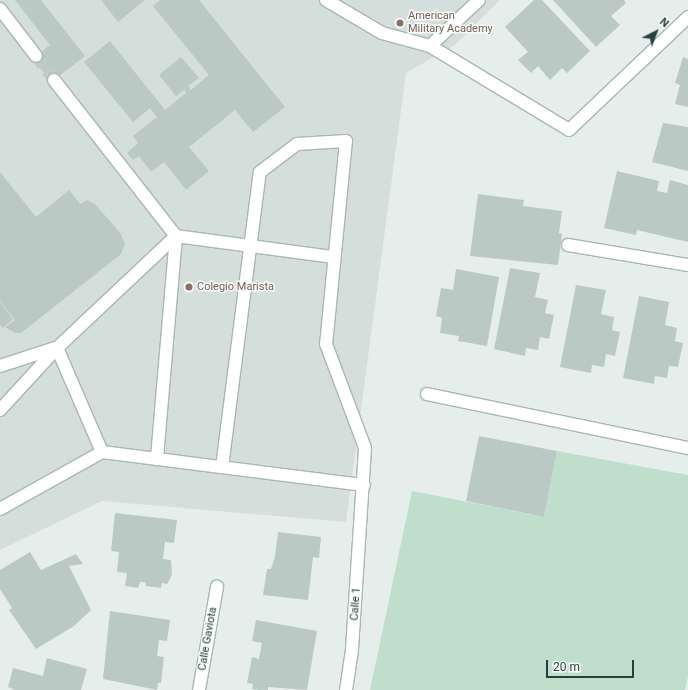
<!DOCTYPE html>
<style>
body{margin:0}
#map{position:relative;width:688px;height:690px;overflow:hidden;background:#e6eeec;font-family:Roboto,sans-serif}
div>[style]{position:absolute}
[style*='--x']{left:calc(var(--x)*1px);top:calc(var(--y)*1px);width:calc(var(--w)*1px);rotate:calc(var(--a)*1deg)}
.built>*{inset:0;background:#d4dedb}
.green>*{inset:0;background:#bfdfcc}
.building>*{inset:0;background:#bbc9c5}
.minor-tunnel>*{height:12px;margin-top:-6px;transform-origin:0;background:repeating-linear-gradient(90deg,#bfcbc9 0 12px,transparent 0 18px)}
.roads{filter:drop-shadow(1px 0 #a8b7b4) drop-shadow(-1px 0 #a8b7b4) drop-shadow(0 1px #a8b7b4) drop-shadow(0 -1px #a8b7b4)}
.minor>*{height:12px;margin:-6px;padding:0 6px;transform-origin:6px;border-radius:6px;background:#fff}
.dots>*{width:11px;height:11px;translate:-50% -50%;box-sizing:border-box;border:2px solid #f6fbf9;border-radius:50%}
span{translate:-50% -50%;white-space:nowrap;text-align:center;line-height:1.15;-webkit-text-stroke:3px #f6fbf9;paint-order:stroke}
.education-label{font-size:11px;color:#785e54}
.left{translate:0 -50%;text-align:left}
.street-label{font-size:11px;color:#24413d}
.north{position:absolute;left:636px;top:12px;width:40px;height:40px;-webkit-text-stroke:3px #f6fbf9;paint-order:stroke;rotate:42deg;font-size:11px;font-weight:700;line-height:16px;text-align:center;color:#24413d}
.north::after{content:'';display:block;margin:auto;width:14px;height:18px;background:#24413d;clip-path:polygon(50% 0,100% 100%,50% 72%,0 100%)}
.scale{position:absolute;left:546px;top:660px;width:88px;height:18px;box-sizing:border-box;border:2px solid #24413d;border-top:0;padding-left:5px;font-size:12px;line-height:14px;white-space:nowrap;color:#24413d;-webkit-text-stroke:3px #f6fbf9;paint-order:stroke}
</style>
<div id="map">
<div class="built">
<div style="clip-path:polygon(0 0,500px 0,455px 45px,406px 73px,346px 522px,102px 501px,0 550px)"></div>
</div>
<div class="green">
<div style="clip-path:polygon(557px 451px,688px 475px,688px 676px,685px 690px,370px 690px,412px 491px,544px 517px)"></div>
</div>
<div class="building">
<div style="clip-path:polygon(15px 0,41px 0,85px 56px,51px 82px,33px 58px,50px 45px)"></div>
<div style="clip-path:polygon(101px 0,145px 0,118px 22px)"></div>
<div style="clip-path:polygon(160px 0,199px 0,285px 107px,253px 132px,235px 110px,189px 147px,209px 171px,186px 190px,164px 162px,151px 172px,139px 156px,133px 160px,127px 153px,138px 143px,133px 136px,157px 117px,150px 108px,133px 122px,84px 62px,110px 41px,165px 110px,186px 93px,184px 90px,176px 96px,159px 75px,181px 57px,199px 78px,188px 86px,191px 90px,209px 75px,153px 6px)"></div>
<div style="clip-path:polygon(534px 0,542px 0,590px 51px,567px 73px,562px 68px,550px 80px,538px 66px,531px 73px,518px 60px,528px 52px,505px 27px)"></div>
<div style="clip-path:polygon(553px 0,624px 0,626px 3px,611px 16px,620px 25px,596px 47px)"></div>
<div style="clip-path:polygon(683px 57px,688px 59px,688px 107px,675px 104px,680px 85px,675px 83px)"></div>
<div style="clip-path:polygon(663px 123px,688px 127px,688px 171px,652px 162px)"></div>
<div style="clip-path:polygon(617px 171px,659px 181px,657px 191px,667px 193px,670px 180px,688px 185px,688px 242px,637px 230px,636px 235px,604px 228px)"></div>
<div style="clip-path:polygon(0 172px,36px 217px,69px 190px,80px 204px,87px 200px,95px 204px,121px 234px,125px 244px,121px 254px,21px 333px,15px 333px,5px 327px,15px 320px,0 301px)"></div>
<div style="clip-path:polygon(478px 194px,524px 200px,523px 206px,562px 211px,559px 233px,562px 234px,558px 265px,470px 256px)"></div>
<div style="clip-path:polygon(510px 268px,540px 273px,535px 297px,548px 300px,545px 313px,554px 315px,549px 339px,540px 337px,538px 350px,526px 348px,525px 356px,494px 349px)"></div>
<div style="clip-path:polygon(456px 269px,499px 277px,487px 346px,458px 341px,459px 336px,440px 333px,442px 318px,436px 316px,441px 288px,453px 290px)"></div>
<div style="clip-path:polygon(576px 285px,606px 290px,601px 314px,614px 317px,612px 330px,620px 332px,615px 356px,606px 354px,604px 367px,592px 365px,591px 373px,560px 367px)"></div>
<div style="clip-path:polygon(639px 296px,669px 302px,665px 325px,677px 328px,675px 341px,683px 343px,678px 367px,669px 366px,667px 378px,655px 376px,654px 384px,623px 378px)"></div>
<div style="clip-path:polygon(0 302px,13px 319px,3px 328px,0 325px)"></div>
<div style="clip-path:polygon(479px 436px,557px 451px,544px 517px,466px 501px)"></div>
<div style="clip-path:polygon(115px 513px,177px 520px,174px 543px,165px 542px,163px 559px,171px 560px,172px 575px,167px 584px,162px 583px,161px 588px,146px 586px,145px 582px,140px 582px,138px 588px,125px 586px,127px 573px,117px 572px,119px 552px,111px 551px)"></div>
<div style="clip-path:polygon(278px 532px,321px 537px,319px 558px,313px 557px,308px 600px,263px 595px,267px 569px,271px 569px,275px 556px)"></div>
<div style="clip-path:polygon(30px 552px,41px 570px,76px 554px,83px 564px,69px 566px,91px 610px,74px 626px,36px 649px,9px 610px,12px 608px,0 589px,0 570px)"></div>
<div style="clip-path:polygon(110px 611px,170px 620px,167px 641px,159px 640px,157px 656px,164px 657px,161px 683px,158px 683px,157px 690px,103px 679px)"></div>
<div style="clip-path:polygon(256px 620px,317px 631px,307px 690px,268px 687px,268px 690px,259px 690px,252px 689px,253px 684px,247px 683px,252px 657px,259px 659px,262px 643px,252px 641px)"></div>
<div style="clip-path:polygon(47px 658px,87px 669px,81px 690px,15px 690px,8px 687px,13px 668px,43px 676px)"></div>
</div>
<div class="minor-tunnel">
<div style="--x:36;--y:56;--w:30;--a:53"></div>
</div>
<div class="roads">
<div class="minor">
<div style="--x:326;--y:0;--w:65;--a:30.5"></div>
<div style="--x:382;--y:33;--w:50;--a:15.2"></div>
<div style="--x:430;--y:46;--w:67;--a:-43.2"></div>
<div style="--x:0;--y:9;--w:59;--a:52.5"></div>
<div style="--x:430;--y:46;--w:162;--a:31.1"></div>
<div style="--x:569;--y:130;--w:164;--a:-43.5"></div>
<div style="--x:54;--y:80;--w:198;--a:52"></div>
<div style="--x:176;--y:236;--w:224;--a:94.9"></div>
<div style="--x:176;--y:236;--w:159;--a:7.6"></div>
<div style="--x:568;--y:245;--w:122;--a:9.5"></div>
<div style="--x:57;--y:348;--w:113;--a:66.6"></div>
<div style="--x:0;--y:366;--w:58;--a:-18.1"></div>
<div style="--x:427;--y:394;--w:267;--a:11.7"></div>
<div style="--x:0;--y:410;--w:84;--a:-47.4"></div>
<div style="--x:57;--y:348;--w:163;--a:-43.3"></div>
<div style="--x:222;--y:467;--w:297;--a:-82.7"></div>
<div style="--x:260;--y:172;--w:46;--a:-37.1"></div>
<div style="--x:297;--y:144;--w:49;--a:-3.5"></div>
<div style="--x:346;--y:141;--w:204;--a:95.6"></div>
<div style="--x:326;--y:344;--w:111;--a:69.4"></div>
<div style="--x:365;--y:448;--w:202;--a:93.7"></div>
<div style="--x:352;--y:650;--w:40;--a:98.5"></div>
<div style="--x:0;--y:509;--w:117;--a:-29.2"></div>
<div style="--x:102;--y:452;--w:264;--a:7.2"></div>
<div style="--x:199;--y:690;--w:105;--a:-80.1"></div>
</div>
</div>
<div class="dots">
<div style="left:400px;top:23px;background:#8d6e63"></div>
<div style="left:189px;top:287px;background:#8d6e63"></div>
</div>
<div class="education-label">
<span class="left" style="left:408px;top:23px">American<br>Military Academy</span>
<span class="left" style="left:197px;top:287px">Colegio Marista</span>
</div>
<div class="street-label">
<span style="left:356px;top:604px;rotate:-86deg">Calle 1</span>
<span style="left:208px;top:639px;rotate:-80deg">Calle Gaviota</span>
</div>
<div class="north">N</div>
<div class="scale">20 m</div>
</div>
